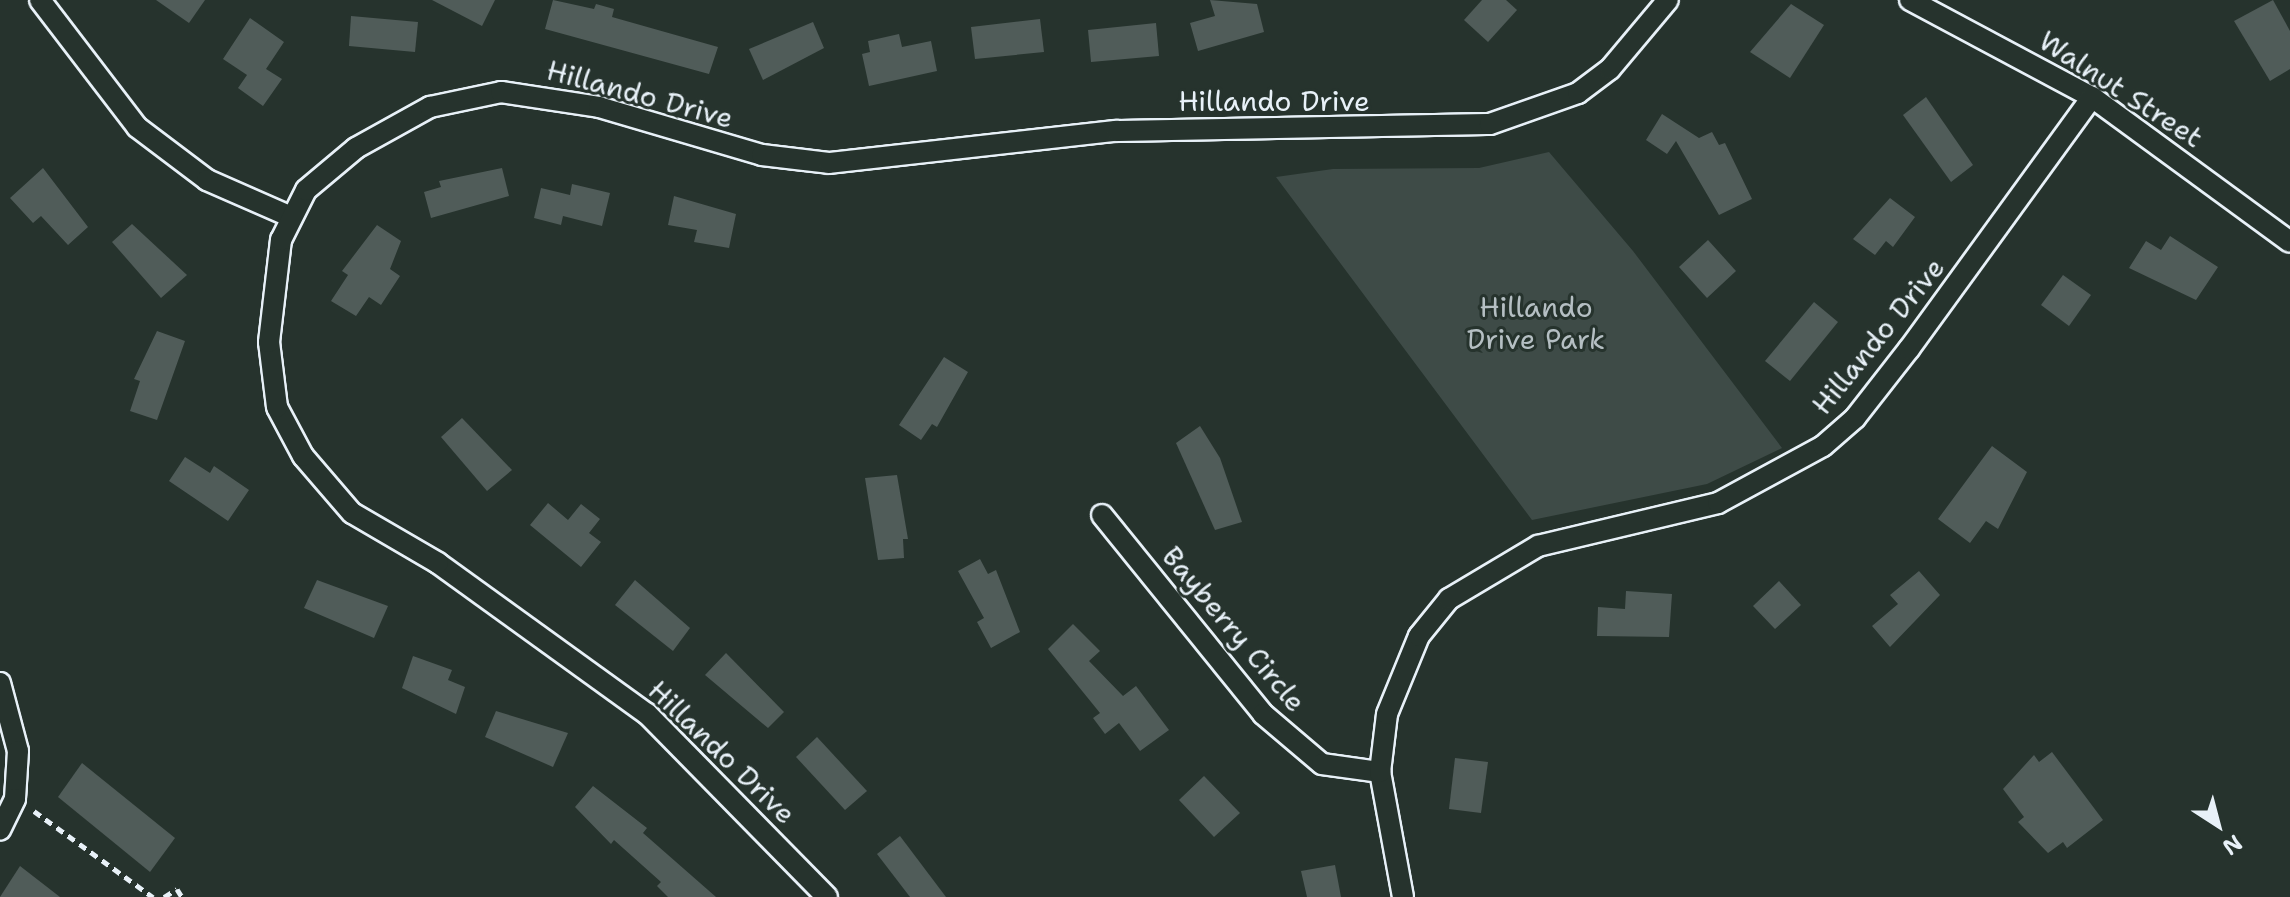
<!DOCTYPE html>
<style>
body{margin:0}
#map{position:relative;width:2290px;height:897px;overflow:hidden;background:#26332d;font-family:"Shantell Sans",sans-serif}
div>[style]{position:absolute}
[style*='--x']{left:calc(var(--x)*1px);top:calc(var(--y)*1px);width:calc(var(--w)*1px);rotate:calc(var(--a)*1deg)}
.green>*{inset:0;background:#3e4b47}
.building>*{inset:0;background:#505c59}
.path>*{height:5px;margin-top:-2.5px;transform-origin:0;background:repeating-linear-gradient(90deg,#e8f1f8 0 8px,transparent 0 14px)}
.roads{filter:drop-shadow(2px 0 #e8f1f8) drop-shadow(-2px 0 #e8f1f8) drop-shadow(0 2px #e8f1f8) drop-shadow(0 -2px #e8f1f8)}
.minor>*{height:20px;margin:-10px;padding:0 10px;transform-origin:10px;border-radius:10px;background:#26332d}
span{translate:-50% -50%;white-space:nowrap;text-align:center;line-height:1.15;-webkit-text-stroke:6px #26332d;paint-order:stroke}
.street-label{font-size:28px;color:#e8f1f8}
.park-label{font-size:28px;color:#b5bfc3}
.north{position:absolute;left:2178px;top:785px;width:80px;height:80px;-webkit-text-stroke:6px #26332d;paint-order:stroke;rotate:144deg;font-size:22px;font-weight:700;line-height:32px;text-align:center;color:#e8f1f8}
.north::after{content:'';display:block;margin:auto;width:28px;height:36px;background:#e8f1f8;clip-path:polygon(50% 0,100% 100%,50% 72%,0 100%)}
</style>
<div id="map">
<div class="green">
<div style="clip-path:polygon(1549px 152px,1633px 251px,1782px 448px,1707px 484px,1532px 520px,1276px 177px,1333px 169px,1479px 168px)"></div>
</div>
<div class="building">
<div style="clip-path:polygon(156px 0,205px 0,189px 23px)"></div>
<div style="clip-path:polygon(432px 0,495px 0,482px 26px)"></div>
<div style="clip-path:polygon(553px 0,594px 9px,596px 4px,614px 9px,612px 17px,718px 47px,709px 74px,545px 29px)"></div>
<div style="clip-path:polygon(1210px 0,1257px 4px,1264px 32px,1198px 51px,1190px 23px,1215px 16px)"></div>
<div style="clip-path:polygon(1482px 0,1506px 0,1517px 10px,1488px 42px,1464px 20px)"></div>
<div style="clip-path:polygon(2273px 0,2290px 31px,2290px 69px,2270px 81px,2234px 21px)"></div>
<div style="clip-path:polygon(1791px 4px,1824px 25px,1790px 78px,1750px 52px)"></div>
<div style="clip-path:polygon(351px 16px,418px 22px,415px 52px,349px 46px)"></div>
<div style="clip-path:polygon(250px 18px,284px 42px,266px 69px,282px 79px,263px 106px,238px 88px,247px 75px,223px 59px)"></div>
<div style="clip-path:polygon(1040px 19px,1044px 52px,975px 59px,971px 27px)"></div>
<div style="clip-path:polygon(813px 22px,824px 48px,763px 80px,749px 49px)"></div>
<div style="clip-path:polygon(1156px 23px,1159px 56px,1091px 62px,1088px 30px)"></div>
<div style="clip-path:polygon(899px 34px,902px 47px,931px 41px,937px 71px,869px 86px,862px 54px,870px 52px,868px 41px)"></div>
<div style="clip-path:polygon(1926px 97px,1973px 165px,1951px 182px,1903px 115px)"></div>
<div style="clip-path:polygon(1662px 114px,1699px 138px,1712px 132px,1719px 145px,1725px 143px,1752px 199px,1719px 215px,1676px 141px,1667px 154px,1646px 140px)"></div>
<div style="clip-path:polygon(43px 168px,88px 227px,68px 245px,41px 216px,33px 223px,10px 198px)"></div>
<div style="clip-path:polygon(502px 168px,509px 196px,431px 218px,424px 192px,441px 187px,439px 181px)"></div>
<div style="clip-path:polygon(572px 184px,610px 193px,602px 226px,563px 216px,561px 225px,534px 218px,541px 188px,570px 195px)"></div>
<div style="clip-path:polygon(674px 196px,736px 214px,729px 248px,694px 242px,697px 230px,668px 225px)"></div>
<div style="clip-path:polygon(1890px 198px,1915px 217px,1893px 247px,1886px 241px,1875px 255px,1853px 239px)"></div>
<div style="clip-path:polygon(132px 224px,187px 275px,161px 298px,112px 242px)"></div>
<div style="clip-path:polygon(377px 225px,401px 241px,390px 269px,400px 276px,381px 305px,369px 297px,356px 316px,331px 301px,348px 275px,342px 271px)"></div>
<div style="clip-path:polygon(2170px 236px,2218px 267px,2196px 300px,2129px 268px,2146px 241px,2161px 250px)"></div>
<div style="clip-path:polygon(1708px 240px,1736px 271px,1707px 298px,1679px 267px)"></div>
<div style="clip-path:polygon(2063px 275px,2091px 295px,2069px 326px,2041px 305px)"></div>
<div style="clip-path:polygon(1814px 302px,1838px 322px,1790px 381px,1765px 361px)"></div>
<div style="clip-path:polygon(157px 331px,185px 341px,157px 420px,130px 411px,140px 381px,134px 379px)"></div>
<div style="clip-path:polygon(944px 357px,968px 372px,937px 427px,932px 424px,921px 440px,899px 425px)"></div>
<div style="clip-path:polygon(462px 418px,512px 470px,487px 491px,441px 437px)"></div>
<div style="clip-path:polygon(1200px 426px,1220px 458px,1242px 522px,1215px 530px,1176px 443px)"></div>
<div style="clip-path:polygon(1992px 446px,2027px 472px,1998px 529px,1986px 521px,1970px 543px,1938px 519px)"></div>
<div style="clip-path:polygon(185px 457px,210px 473px,214px 466px,249px 490px,228px 521px,169px 481px)"></div>
<div style="clip-path:polygon(897px 475px,908px 539px,903px 539px,904px 558px,878px 560px,865px 478px)"></div>
<div style="clip-path:polygon(548px 503px,568px 520px,581px 504px,600px 519px,589px 533px,601px 542px,581px 567px,530px 525px)"></div>
<div style="clip-path:polygon(980px 559px,988px 574px,996px 570px,1020px 632px,991px 648px,977px 622px,984px 618px,958px 571px)"></div>
<div style="clip-path:polygon(1919px 571px,1940px 595px,1890px 647px,1872px 626px,1898px 604px,1890px 595px)"></div>
<div style="clip-path:polygon(317px 580px,388px 606px,374px 638px,304px 608px)"></div>
<div style="clip-path:polygon(635px 580px,690px 628px,673px 651px,615px 605px)"></div>
<div style="clip-path:polygon(1779px 581px,1801px 605px,1775px 629px,1753px 606px)"></div>
<div style="clip-path:polygon(1626px 591px,1672px 594px,1669px 637px,1597px 636px,1598px 607px,1625px 609px)"></div>
<div style="clip-path:polygon(1073px 624px,1100px 651px,1089px 661px,1123px 696px,1136px 686px,1169px 730px,1140px 751px,1119px 723px,1105px 734px,1093px 718px,1100px 713px,1048px 649px)"></div>
<div style="clip-path:polygon(726px 653px,784px 712px,768px 728px,705px 675px)"></div>
<div style="clip-path:polygon(413px 656px,452px 670px,448px 680px,465px 687px,456px 714px,402px 688px)"></div>
<div style="clip-path:polygon(496px 711px,568px 733px,553px 767px,485px 737px)"></div>
<div style="clip-path:polygon(817px 737px,867px 791px,845px 810px,796px 757px)"></div>
<div style="clip-path:polygon(2052px 752px,2103px 820px,2067px 848px,2063px 842px,2048px 853px,2018px 822px,2024px 817px,2003px 789px,2034px 755px,2039px 762px)"></div>
<div style="clip-path:polygon(1455px 758px,1488px 762px,1481px 813px,1449px 809px)"></div>
<div style="clip-path:polygon(82px 763px,175px 838px,150px 872px,58px 797px)"></div>
<div style="clip-path:polygon(1204px 776px,1240px 813px,1214px 837px,1179px 800px)"></div>
<div style="clip-path:polygon(593px 786px,647px 828px,643px 833px,716px 897px,668px 897px,657px 886px,661px 882px,614px 840px,611px 844px,575px 807px)"></div>
<div style="clip-path:polygon(900px 836px,946px 897px,910px 897px,877px 854px)"></div>
<div style="clip-path:polygon(1335px 865px,1341px 897px,1307px 897px,1301px 871px)"></div>
<div style="clip-path:polygon(20px 866px,60px 897px,0 897px)"></div>
</div>
<div class="path">
<div style="--x:34;--y:811;--w:147;--a:35.9"></div>
<div style="--x:164;--y:897;--w:15;--a:-32"></div>
<div style="--x:177;--y:889;--w:9;--a:58"></div>
</div>
<div class="roads">
<div class="minor">
<div style="--x:40;--y:0;--w:160;--a:52.6"></div>
<div style="--x:137;--y:127;--w:88;--a:37.1"></div>
<div style="--x:207;--y:180;--w:90;--a:23.7"></div>
<div style="--x:1910;--y:0;--w:206;--a:28.1"></div>
<div style="--x:2092;--y:97;--w:245;--a:36.2"></div>
<div style="--x:1102;--y:515;--w:256;--a:51"></div>
<div style="--x:1263;--y:714;--w:77;--a:40.3"></div>
<div style="--x:1322;--y:764;--w:59;--a:7.9"></div>
<div style="--x:0;--y:683;--w:70;--a:75.2"></div>
<div style="--x:18;--y:751;--w:48;--a:93.6"></div>
<div style="--x:15;--y:799;--w:34;--a:116"></div>
<div style="--x:827;--y:897;--w:257;--a:-134.5"></div>
<div style="--x:647;--y:714;--w:258;--a:-144.2"></div>
<div style="--x:438;--y:563;--w:99;--a:-149.8"></div>
<div style="--x:352;--y:513;--w:75;--a:-130.7"></div>
<div style="--x:303;--y:456;--w:55;--a:-118"></div>
<div style="--x:277;--y:407;--w:65;--a:-97"></div>
<div style="--x:269;--y:342;--w:103;--a:-83.3"></div>
<div style="--x:281;--y:240;--w:56;--a:-63.4"></div>
<div style="--x:306;--y:190;--w:65;--a:-40"></div>
<div style="--x:356;--y:148;--w:85;--a:-29"></div>
<div style="--x:430;--y:107;--w:73;--a:-11.9"></div>
<div style="--x:501;--y:92;--w:99;--a:8.7"></div>
<div style="--x:599;--y:107;--w:170;--a:16.4"></div>
<div style="--x:762;--y:155;--w:67;--a:6.8"></div>
<div style="--x:829;--y:163;--w:289;--a:-6.4"></div>
<div style="--x:1116;--y:131;--w:374;--a:-1.1"></div>
<div style="--x:1490;--y:124;--w:93;--a:-19.4"></div>
<div style="--x:1578;--y:93;--w:40;--a:-37"></div>
<div style="--x:1610;--y:69;--w:90;--a:-50"></div>
<div style="--x:1403;--y:897;--w:127;--a:-100.4"></div>
<div style="--x:1380;--y:772;--w:58;--a:-83.1"></div>
<div style="--x:1387;--y:714;--w:84;--a:-67.7"></div>
<div style="--x:1419;--y:636;--w:48;--a:-51"></div>
<div style="--x:1449;--y:599;--w:104;--a:-30.8"></div>
<div style="--x:1538;--y:546;--w:185;--a:-13.4"></div>
<div style="--x:1718;--y:503;--w:119;--a:-28.5"></div>
<div style="--x:1823;--y:446;--w:43;--a:-41.2"></div>
<div style="--x:1855;--y:418;--w:88;--a:-52"></div>
<div style="--x:1909;--y:349;--w:311;--a:-54"></div>
</div>
</div>
<div class="street-label">
<span style="left:2121px;top:89px;rotate:33deg">Walnut Street</span>
<span style="left:640px;top:94px;rotate:15deg">Hillando Drive</span>
<span style="left:1274px;top:101px">Hillando Drive</span>
<span style="left:1878px;top:336px;rotate:-51deg">Hillando Drive</span>
<span style="left:1234px;top:629px;rotate:50deg">Bayberry Circle</span>
<span style="left:722px;top:752px;rotate:44deg">Hillando Drive</span>
</div>
<div class="park-label">
<span style="left:1536px;top:323px">Hillando<br>Drive Park</span>
</div>
<div class="north">N</div>
</div>
